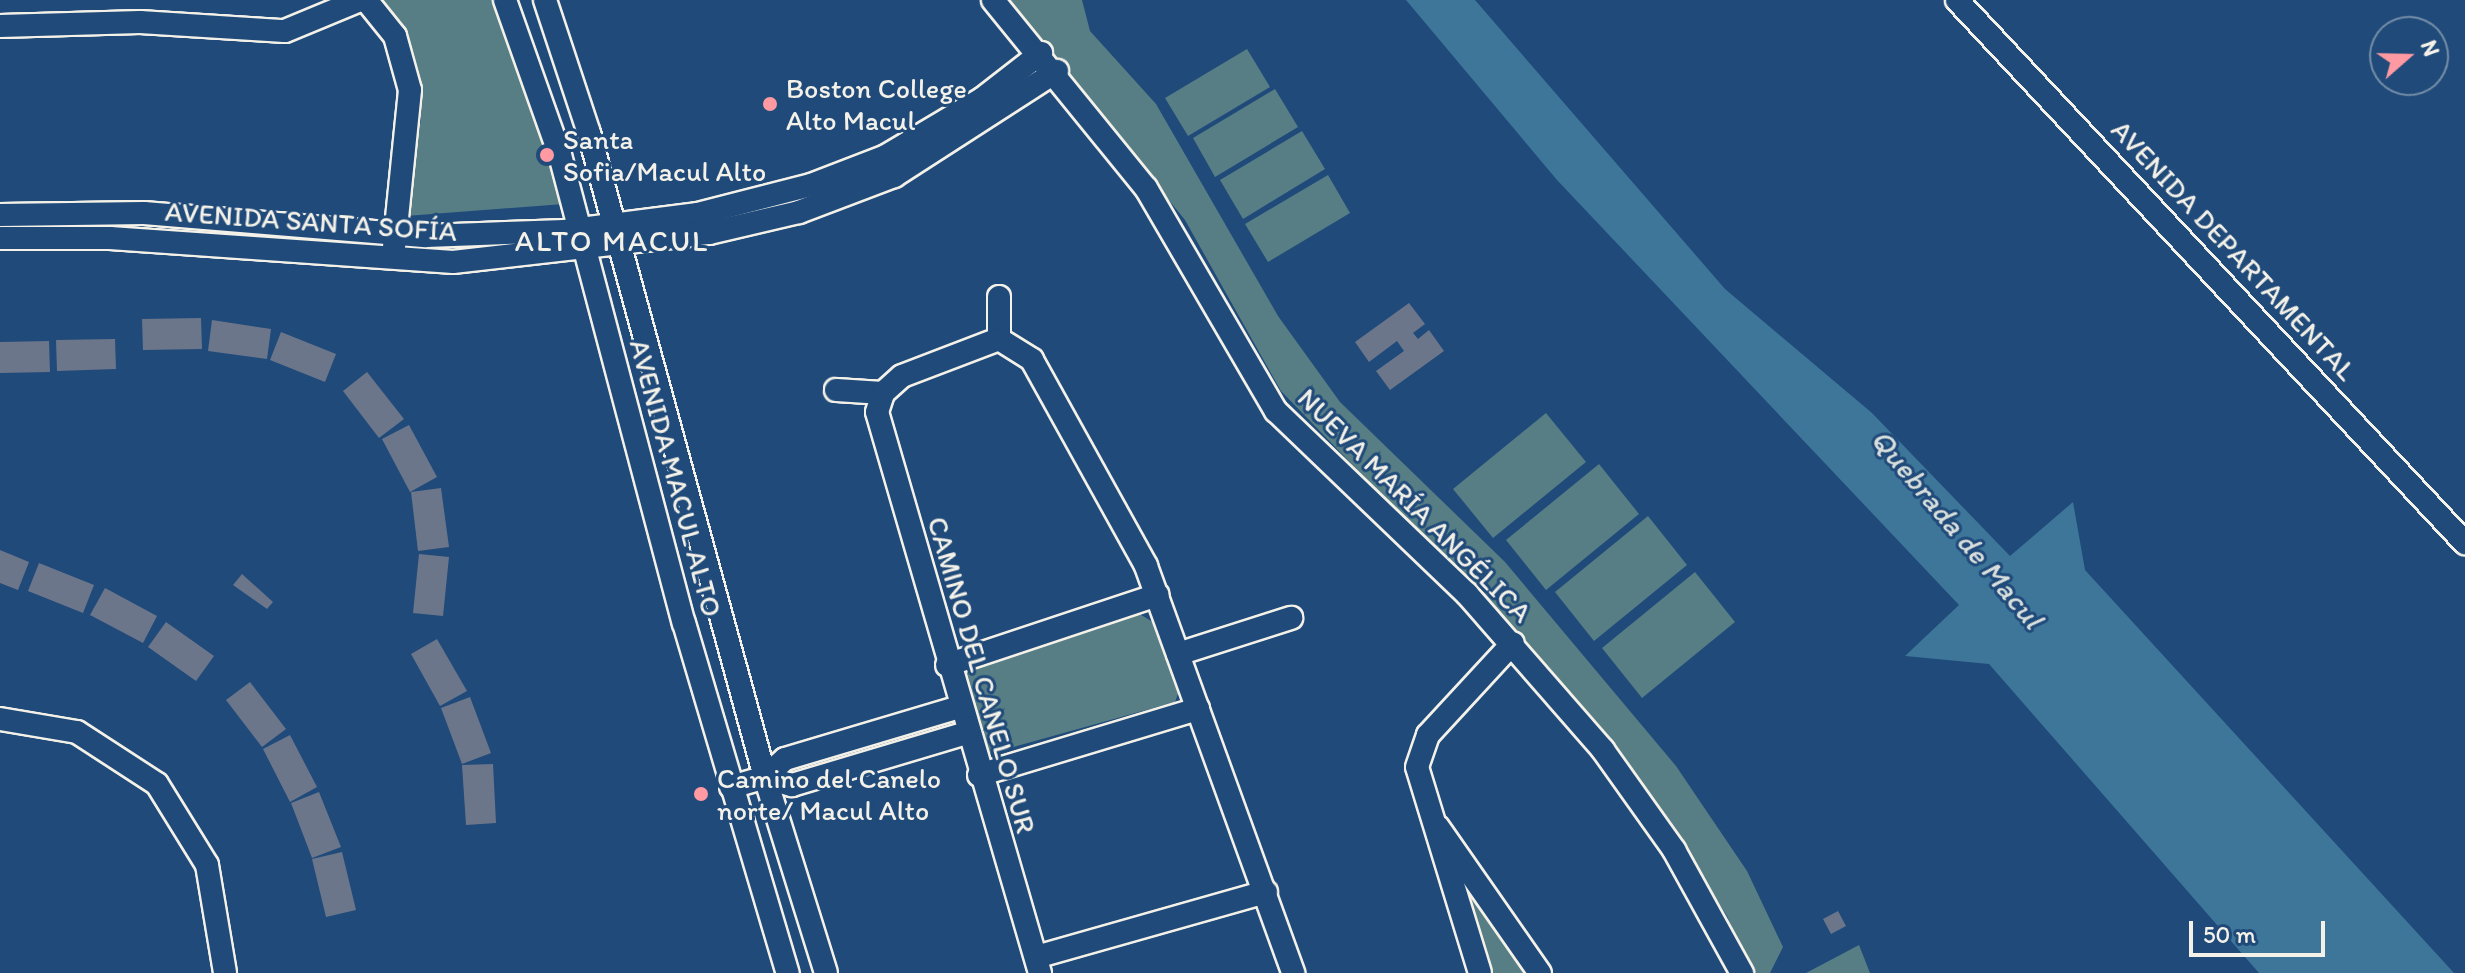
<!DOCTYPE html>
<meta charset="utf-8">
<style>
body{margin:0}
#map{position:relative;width:2465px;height:973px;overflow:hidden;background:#1f4a7a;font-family:Itim,sans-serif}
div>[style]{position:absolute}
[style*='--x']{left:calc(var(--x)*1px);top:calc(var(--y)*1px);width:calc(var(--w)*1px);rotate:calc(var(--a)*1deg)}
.green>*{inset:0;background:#577e85}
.water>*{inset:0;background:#3e769a}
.building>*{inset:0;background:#6c768b}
.roads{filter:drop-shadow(2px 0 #f4f1e8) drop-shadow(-2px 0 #f4f1e8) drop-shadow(0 2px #f4f1e8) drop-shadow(0 -2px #f4f1e8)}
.minor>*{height:22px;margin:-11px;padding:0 11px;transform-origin:11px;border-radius:11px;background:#1f4a7a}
.dots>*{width:22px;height:22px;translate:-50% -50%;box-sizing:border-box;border:4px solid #1f4a7a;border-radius:50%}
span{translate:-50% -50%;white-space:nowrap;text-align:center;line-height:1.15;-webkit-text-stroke:6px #1f4a7a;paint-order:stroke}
.poi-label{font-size:28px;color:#f4f1e8}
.left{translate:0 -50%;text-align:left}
.street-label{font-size:28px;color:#f4f1e8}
.neighbourhood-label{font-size:30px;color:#f4f1e8;letter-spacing:2px}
.water-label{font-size:30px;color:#d9dfdc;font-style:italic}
.north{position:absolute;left:2369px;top:16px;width:80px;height:80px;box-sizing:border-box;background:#1f4a7a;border:2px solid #748da6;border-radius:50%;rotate:70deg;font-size:22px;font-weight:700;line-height:32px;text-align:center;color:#f4f1e8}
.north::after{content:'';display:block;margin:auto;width:28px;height:36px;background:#ff9aa2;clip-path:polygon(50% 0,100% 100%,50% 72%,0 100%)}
.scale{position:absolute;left:2189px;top:921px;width:136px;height:36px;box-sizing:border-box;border:4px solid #f4f1e8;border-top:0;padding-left:10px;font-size:24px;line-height:28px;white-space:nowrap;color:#f4f1e8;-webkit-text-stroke:6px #1f4a7a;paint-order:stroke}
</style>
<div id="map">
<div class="green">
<div style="clip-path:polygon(380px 0,495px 0,564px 204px,406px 216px,421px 118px,418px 75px,408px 42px)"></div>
<div style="clip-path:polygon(1006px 0,1082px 0,1090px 31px,1156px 104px,1278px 316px,1340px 402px,1505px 562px,1676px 766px,1747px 871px,1783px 947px,1770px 973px,1750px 973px,1727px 916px,1661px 812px,1522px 640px,1281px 391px,1185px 220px)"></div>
<div style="clip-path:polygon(1247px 49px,1270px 87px,1188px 136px,1165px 98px)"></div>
<div style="clip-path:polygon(1275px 89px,1298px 127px,1215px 177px,1193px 138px)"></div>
<div style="clip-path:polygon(1302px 131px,1325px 169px,1243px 219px,1220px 180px)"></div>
<div style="clip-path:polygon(1328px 175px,1350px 213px,1268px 262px,1245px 224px)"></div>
<div style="clip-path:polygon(1546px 413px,1586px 462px,1493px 538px,1453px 489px)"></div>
<div style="clip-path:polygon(1599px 464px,1639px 514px,1546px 590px,1506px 540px)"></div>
<div style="clip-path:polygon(1648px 516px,1687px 565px,1594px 641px,1555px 592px)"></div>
<div style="clip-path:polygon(1695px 572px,1735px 622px,1642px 698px,1602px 648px)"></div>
<div style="clip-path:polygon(1138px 613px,1156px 624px,1179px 691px,1175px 702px,985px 755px,964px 673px)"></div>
<div style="clip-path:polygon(1473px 893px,1529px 973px,1490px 973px,1463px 895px)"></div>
<div style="clip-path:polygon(1859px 945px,1870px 973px,1806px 973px)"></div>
</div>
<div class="water">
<div style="clip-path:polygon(1406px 0,1475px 0,1725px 289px,1872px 413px,2010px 556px,2073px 502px,2085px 570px,2454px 973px,2259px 973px,1989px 664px,1905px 656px,1959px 605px,1557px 180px)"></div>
</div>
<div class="building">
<div style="clip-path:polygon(1409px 303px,1425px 324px,1413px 333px,1418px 339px,1429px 330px,1444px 351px,1390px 390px,1376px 371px,1404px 351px,1397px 341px,1369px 362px,1355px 342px)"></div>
<div style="clip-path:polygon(201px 318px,202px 349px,143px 350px,142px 319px)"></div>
<div style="clip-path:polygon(212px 320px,271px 329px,267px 359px,208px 351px)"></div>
<div style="clip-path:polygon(281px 332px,336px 354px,325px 382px,270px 360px)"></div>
<div style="clip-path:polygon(115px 339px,116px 369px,57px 371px,56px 340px)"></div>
<div style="clip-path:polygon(49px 341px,50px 372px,0 373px,0 342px)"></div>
<div style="clip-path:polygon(367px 372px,404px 419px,379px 438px,343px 391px)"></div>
<div style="clip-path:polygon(409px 425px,437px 477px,410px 492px,382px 439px)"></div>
<div style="clip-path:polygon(441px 488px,449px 547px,418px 551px,411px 492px)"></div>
<div style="clip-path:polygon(0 550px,29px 562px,18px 590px,0 583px)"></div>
<div style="clip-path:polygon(419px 554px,449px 557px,443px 616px,413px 613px)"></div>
<div style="clip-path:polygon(39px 563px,94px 585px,83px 613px,28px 591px)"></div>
<div style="clip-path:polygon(242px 574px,273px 602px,267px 609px,233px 585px)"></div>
<div style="clip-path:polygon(105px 588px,157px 616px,143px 643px,90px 615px)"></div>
<div style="clip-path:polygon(166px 622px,214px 656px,196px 681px,148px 647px)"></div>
<div style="clip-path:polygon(437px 639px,467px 691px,440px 706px,411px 654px)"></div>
<div style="clip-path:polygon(250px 682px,286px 729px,262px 747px,226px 700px)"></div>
<div style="clip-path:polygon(470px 697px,491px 753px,462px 764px,441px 708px)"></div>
<div style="clip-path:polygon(290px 735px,317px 787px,290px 802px,263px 749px)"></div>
<div style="clip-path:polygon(493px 764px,496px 823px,466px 825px,462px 765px)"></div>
<div style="clip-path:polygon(319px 792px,341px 847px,312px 858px,291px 803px)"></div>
<div style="clip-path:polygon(342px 852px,356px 910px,326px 917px,312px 859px)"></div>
<div style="clip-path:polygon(1838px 911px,1846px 926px,1831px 934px,1823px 919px)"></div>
</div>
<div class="roads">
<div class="minor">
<div style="--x:366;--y:0;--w:46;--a:51.1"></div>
<div style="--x:395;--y:36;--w:56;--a:74.5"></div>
<div style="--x:410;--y:90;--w:159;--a:95.8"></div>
<div style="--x:505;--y:0;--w:164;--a:70.5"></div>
<div style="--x:560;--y:155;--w:484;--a:75.2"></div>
<div style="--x:684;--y:623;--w:365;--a:73.5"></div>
<div style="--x:545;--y:0;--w:140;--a:71.7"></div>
<div style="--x:589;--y:133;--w:668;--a:74.71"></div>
<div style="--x:765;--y:777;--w:205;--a:72.7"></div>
<div style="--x:993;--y:0;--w:242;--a:50.9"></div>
<div style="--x:1146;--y:188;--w:258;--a:59.8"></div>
<div style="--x:1276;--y:411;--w:265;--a:43.8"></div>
<div style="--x:1467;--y:594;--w:207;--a:48.9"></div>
<div style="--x:1603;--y:750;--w:123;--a:54.6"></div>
<div style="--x:1674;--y:850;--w:141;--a:61.1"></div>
<div style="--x:1957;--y:0;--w:744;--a:46.91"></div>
<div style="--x:0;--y:26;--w:140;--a:-1.6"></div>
<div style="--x:140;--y:22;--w:145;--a:3.6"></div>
<div style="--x:285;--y:31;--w:81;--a:-22.5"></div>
<div style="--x:0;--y:215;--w:144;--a:-0.8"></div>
<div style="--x:144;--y:213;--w:283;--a:4.7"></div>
<div style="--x:426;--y:236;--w:139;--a:-2.1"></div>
<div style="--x:565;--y:231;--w:134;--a:-7.3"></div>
<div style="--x:698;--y:214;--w:117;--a:-14.4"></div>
<div style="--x:811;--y:185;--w:80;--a:-21.1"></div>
<div style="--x:886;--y:156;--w:112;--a:-30.7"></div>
<div style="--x:982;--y:99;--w:75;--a:-37.9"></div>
<div style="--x:0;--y:238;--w:110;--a:0"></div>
<div style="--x:110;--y:238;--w:344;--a:4"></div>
<div style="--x:453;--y:262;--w:258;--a:-6.5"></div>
<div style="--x:709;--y:233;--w:92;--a:-13.1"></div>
<div style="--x:799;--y:212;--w:102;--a:-20.8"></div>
<div style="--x:894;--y:176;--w:194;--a:-32.8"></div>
<div style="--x:999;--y:297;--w:42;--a:90"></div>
<div style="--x:836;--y:390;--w:47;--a:3.7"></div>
<div style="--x:1178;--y:654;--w:119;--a:-17.7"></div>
<div style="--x:947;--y:665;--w:222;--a:-18.4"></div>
<div style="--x:0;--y:719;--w:78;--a:9.6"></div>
<div style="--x:77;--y:732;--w:95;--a:33"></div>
<div style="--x:157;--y:784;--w:95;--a:58.3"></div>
<div style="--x:207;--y:865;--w:109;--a:80.5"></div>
<div style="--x:979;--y:775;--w:229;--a:-16.8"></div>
<div style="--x:765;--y:777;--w:28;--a:17"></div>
<div style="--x:792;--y:785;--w:182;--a:-16.6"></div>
<div style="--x:731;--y:787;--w:35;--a:-16"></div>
<div style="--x:765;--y:777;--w:27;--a:-42"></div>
<div style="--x:785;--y:759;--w:182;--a:-16.6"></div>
<div style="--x:1438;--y:827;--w:178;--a:55.1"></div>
<div style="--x:1036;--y:957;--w:239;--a:-15.8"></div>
<div style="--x:1040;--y:973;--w:584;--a:-106.2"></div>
<div style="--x:877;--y:412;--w:20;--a:-72"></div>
<div style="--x:883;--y:393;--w:25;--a:-42"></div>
<div style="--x:902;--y:376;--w:104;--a:-20.9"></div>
<div style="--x:999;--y:339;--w:39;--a:32"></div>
<div style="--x:1032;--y:360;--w:235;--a:61"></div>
<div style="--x:1146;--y:566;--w:433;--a:70.1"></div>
<div style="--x:1480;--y:973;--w:215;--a:-107"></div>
<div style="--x:1417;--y:767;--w:34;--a:-71"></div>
<div style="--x:1428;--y:735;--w:125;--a:-47.3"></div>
</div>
</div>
<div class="dots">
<div style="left:770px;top:104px;background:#ff9aa2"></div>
<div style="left:547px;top:155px;background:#ff9aa2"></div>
<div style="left:701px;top:794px;background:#ff9aa2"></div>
</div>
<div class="poi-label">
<span class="left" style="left:786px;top:104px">Boston College<br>Alto Macul</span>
<span class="left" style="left:563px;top:155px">Santa<br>Sofia/Macul Alto</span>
<span class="left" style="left:717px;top:794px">Camino del Canelo<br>norte/ Macul Alto</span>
</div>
<div class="street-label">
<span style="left:311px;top:221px;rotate:4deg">AVENIDA SANTA SOFÍA</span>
<span style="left:2234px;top:250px;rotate:47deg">AVENIDA DEPARTAMENTAL</span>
<span style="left:676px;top:478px;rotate:75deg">AVENIDA MACUL ALTO</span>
<span style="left:1415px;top:505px;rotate:45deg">NUEVA MARÍA ANGÉLICA</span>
<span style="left:982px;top:675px;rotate:74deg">CAMINO DEL CANELO SUR</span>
</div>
<div class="neighbourhood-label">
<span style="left:612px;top:241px">ALTO MACUL</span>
</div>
<div class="water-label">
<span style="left:1957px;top:529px;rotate:50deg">Quebrada de Macul</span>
</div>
<div class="north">N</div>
<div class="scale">50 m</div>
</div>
